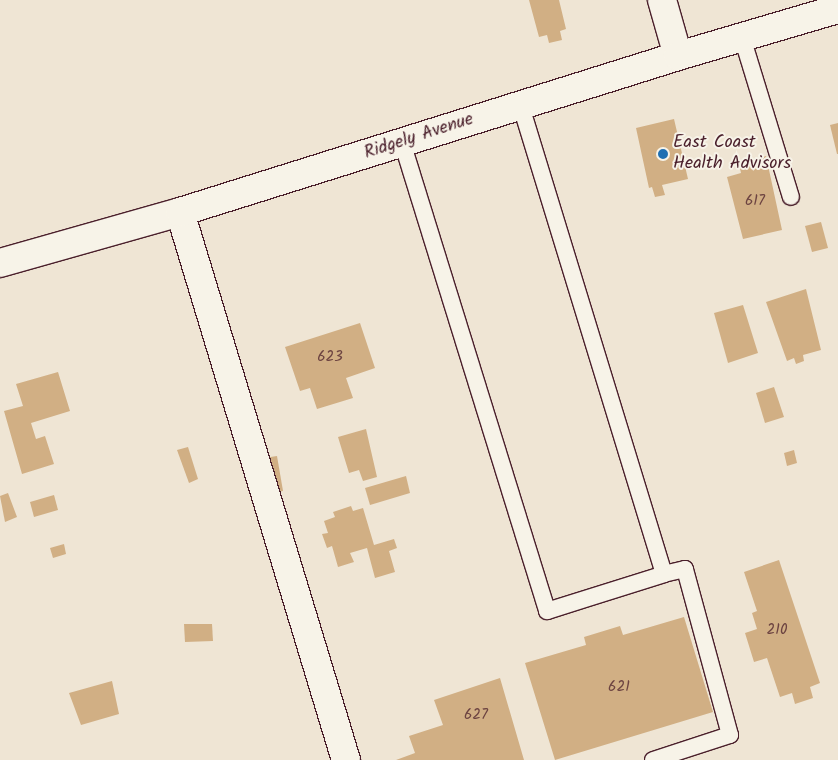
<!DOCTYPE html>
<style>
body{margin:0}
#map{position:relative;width:838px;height:760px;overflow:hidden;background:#efe5d4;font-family:Kalam,sans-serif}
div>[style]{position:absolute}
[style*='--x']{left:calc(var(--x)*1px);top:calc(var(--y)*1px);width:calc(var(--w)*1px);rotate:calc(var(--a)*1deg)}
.building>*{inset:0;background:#d1af84}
.roads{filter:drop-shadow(1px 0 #4a1f2b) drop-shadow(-1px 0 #4a1f2b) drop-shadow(0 1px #4a1f2b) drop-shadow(0 -1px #4a1f2b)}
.service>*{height:16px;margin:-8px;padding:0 8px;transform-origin:8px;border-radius:8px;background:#f7f3e8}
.minor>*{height:28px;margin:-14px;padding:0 14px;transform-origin:14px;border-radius:14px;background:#f7f3e8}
.secondary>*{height:28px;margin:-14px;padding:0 14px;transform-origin:14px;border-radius:14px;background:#f7f3e8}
.dots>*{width:14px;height:14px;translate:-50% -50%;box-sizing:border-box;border:2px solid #f7f3e8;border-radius:50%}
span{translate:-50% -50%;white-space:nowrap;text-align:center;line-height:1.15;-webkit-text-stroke:4px #f7f3e8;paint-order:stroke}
.number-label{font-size:15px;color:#6c4341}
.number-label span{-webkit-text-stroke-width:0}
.street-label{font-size:18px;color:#4a1f2b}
.poi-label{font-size:18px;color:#4a1f2b}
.left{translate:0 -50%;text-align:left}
</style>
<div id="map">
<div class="building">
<div style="clip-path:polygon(529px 0,559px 0,566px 29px,560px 31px,562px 40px,549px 43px,547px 35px,539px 37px)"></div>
<div style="clip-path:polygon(674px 119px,688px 179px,662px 185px,665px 195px,655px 197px,652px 187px,649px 188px,636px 128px)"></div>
<div style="clip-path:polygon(838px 123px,838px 154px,837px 154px,830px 125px)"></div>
<div style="clip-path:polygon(766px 156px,782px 230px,743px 239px,727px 177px,741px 173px,739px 164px)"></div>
<div style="clip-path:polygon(821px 222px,828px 248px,812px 252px,805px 226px)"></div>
<div style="clip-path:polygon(806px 289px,821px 350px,803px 355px,804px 361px,796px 364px,794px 358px,787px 361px,766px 302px)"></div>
<div style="clip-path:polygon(743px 305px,758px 353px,728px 363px,714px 313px)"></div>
<div style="clip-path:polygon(360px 323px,375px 368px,346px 378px,353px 398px,317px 409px,310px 388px,300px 391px,285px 347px)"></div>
<div style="clip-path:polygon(58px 372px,70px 411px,31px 423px,36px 439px,45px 436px,54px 464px,22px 474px,4px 411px,23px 406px,16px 384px)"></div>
<div style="clip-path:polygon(774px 387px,784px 417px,765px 423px,756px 393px)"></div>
<div style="clip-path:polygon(366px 429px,377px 477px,363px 481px,359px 470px,349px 473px,338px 437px)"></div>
<div style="clip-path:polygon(188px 447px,198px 479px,189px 483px,177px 450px)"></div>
<div style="clip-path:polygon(794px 450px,797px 463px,787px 466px,784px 453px)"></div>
<div style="clip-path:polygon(277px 456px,283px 491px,270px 493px,264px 458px)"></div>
<div style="clip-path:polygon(406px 476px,410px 493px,370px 505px,365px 488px)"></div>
<div style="clip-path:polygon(8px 493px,17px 517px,5px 522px,0 496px)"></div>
<div style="clip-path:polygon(54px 495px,58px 510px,34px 517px,30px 502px)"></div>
<div style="clip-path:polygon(351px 506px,353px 511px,363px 508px,374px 545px,394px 539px,397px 548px,389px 551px,395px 572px,375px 578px,367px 548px,350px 553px,354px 562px,338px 567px,332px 546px,327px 548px,322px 534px,328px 533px,324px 521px,335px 517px,333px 512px)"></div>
<div style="clip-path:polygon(64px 544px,66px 554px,53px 558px,50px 548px)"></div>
<div style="clip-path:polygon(779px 560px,820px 683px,810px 687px,813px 698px,795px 704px,792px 693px,780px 697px,767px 658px,754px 662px,745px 633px,757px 629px,752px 613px,757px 611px,744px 572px)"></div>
<div style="clip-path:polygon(684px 617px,713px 712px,555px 760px,525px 663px,586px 645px,584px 637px,620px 626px,623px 635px)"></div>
<div style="clip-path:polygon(184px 624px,212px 624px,213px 641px,185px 642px)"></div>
<div style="clip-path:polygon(500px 678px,524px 760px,396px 760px,415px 753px,409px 736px,443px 725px,434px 700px)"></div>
<div style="clip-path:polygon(112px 681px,119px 714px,81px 725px,69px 693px)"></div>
</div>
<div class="roads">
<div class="service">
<div style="--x:742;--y:37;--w:167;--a:73"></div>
<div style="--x:402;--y:142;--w:491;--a:72.8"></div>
<div style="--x:547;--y:611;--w:123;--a:-17.5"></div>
<div style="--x:664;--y:574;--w:490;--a:-107"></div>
<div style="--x:653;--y:760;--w:81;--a:-18"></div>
<div style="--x:730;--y:735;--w:172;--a:-105.2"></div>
<div style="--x:685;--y:569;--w:22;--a:167"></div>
</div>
<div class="minor">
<div style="--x:662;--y:0;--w:58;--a:74.1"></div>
<div style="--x:180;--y:212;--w:573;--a:73.15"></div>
</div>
<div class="secondary">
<div style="--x:0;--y:263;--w:187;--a:-15.8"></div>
<div style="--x:180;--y:212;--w:522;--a:-17.39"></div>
<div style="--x:678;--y:56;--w:167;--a:-16.4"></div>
</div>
</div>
<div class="dots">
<div style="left:663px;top:154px;background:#1f6fb2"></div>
</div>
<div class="number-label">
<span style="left:755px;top:202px">617</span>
<span style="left:330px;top:358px">623</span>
<span style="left:777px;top:631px">210</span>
<span style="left:619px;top:688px">621</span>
<span style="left:476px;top:716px">627</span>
</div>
<div class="street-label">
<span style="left:419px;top:137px;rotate:-18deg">Ridgely Avenue</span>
</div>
<div class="poi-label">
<span class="left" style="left:673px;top:154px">East Coast<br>Health Advisors</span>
</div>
</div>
